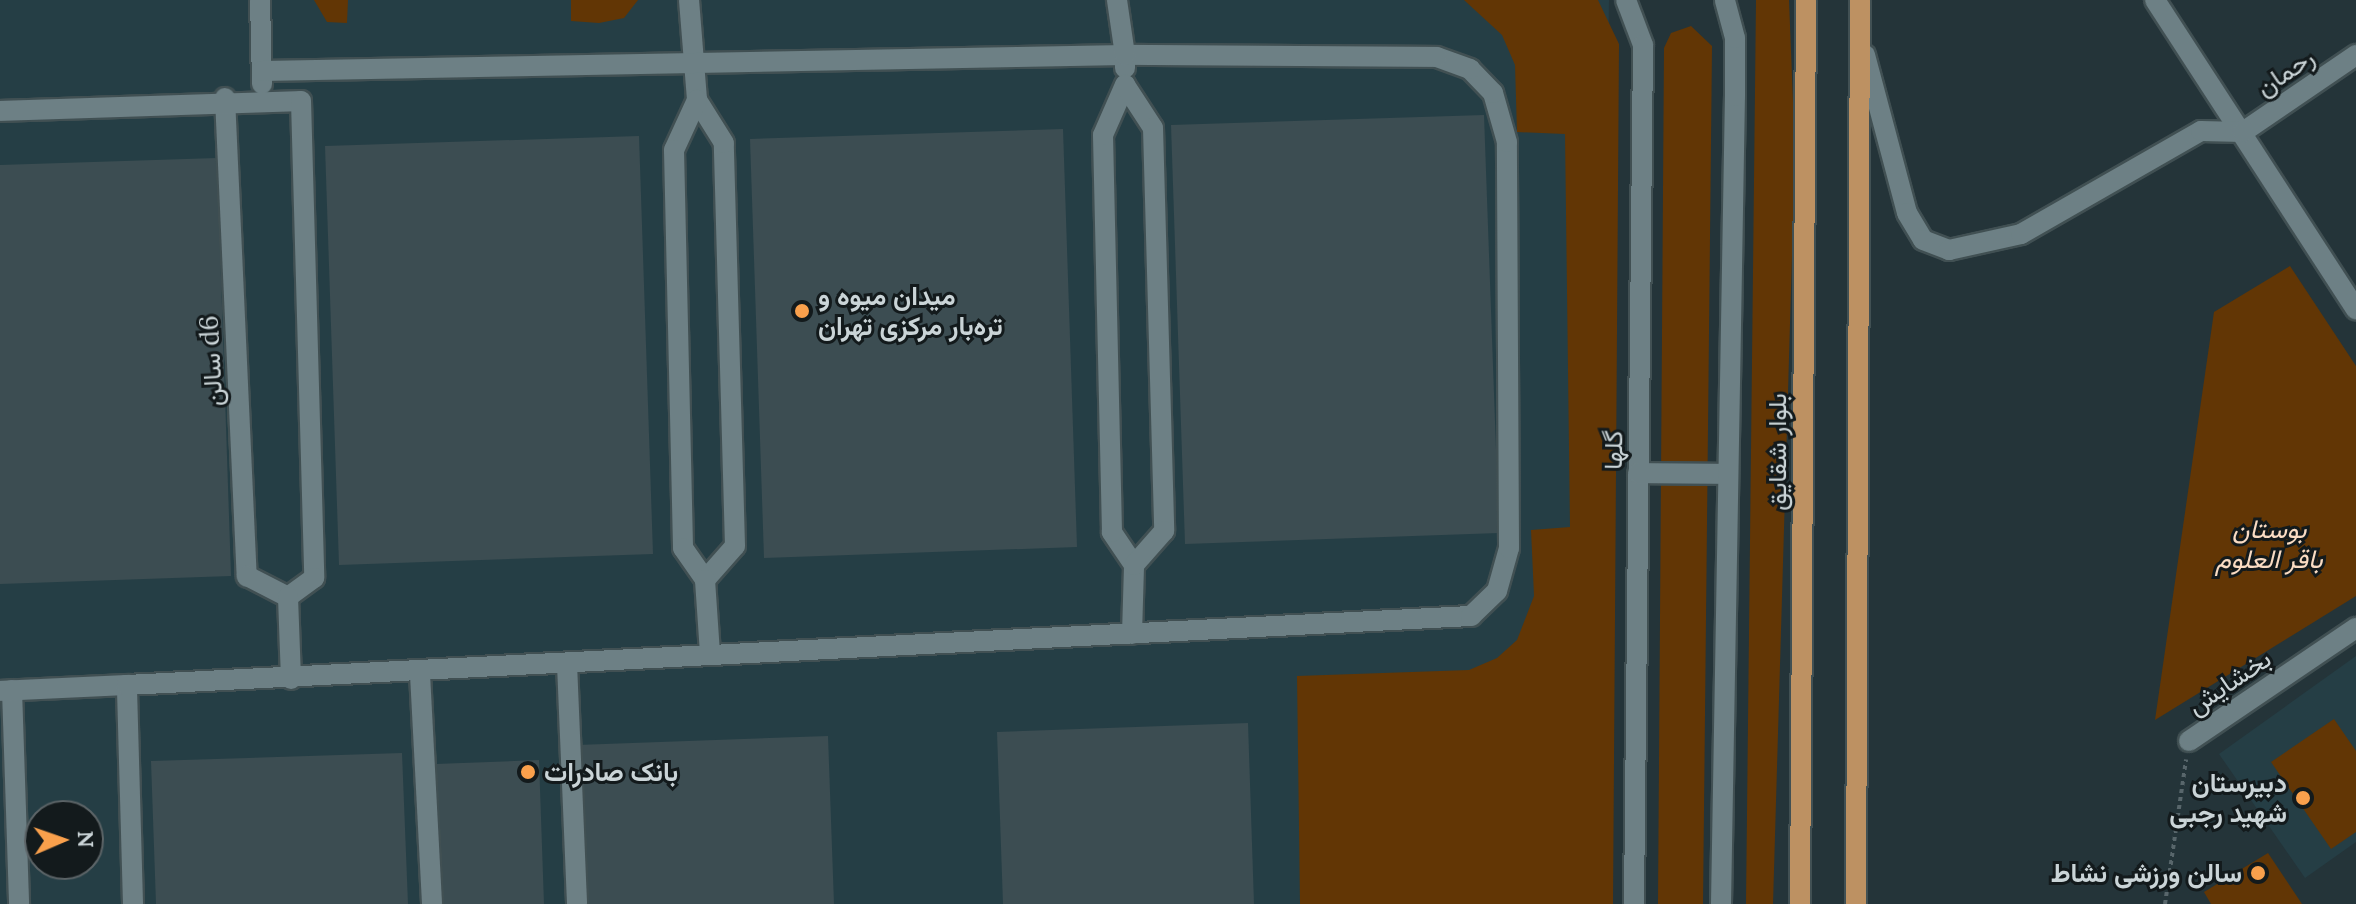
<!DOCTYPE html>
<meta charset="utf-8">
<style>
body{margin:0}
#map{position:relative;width:2356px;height:904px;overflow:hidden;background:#243439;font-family:Lora,Vazirmatn,serif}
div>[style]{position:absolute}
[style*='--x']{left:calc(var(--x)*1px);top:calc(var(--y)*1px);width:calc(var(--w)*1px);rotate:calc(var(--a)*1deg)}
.built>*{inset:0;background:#253e45}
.green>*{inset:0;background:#623605}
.building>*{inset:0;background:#3c4d52}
.path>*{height:4px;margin-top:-2px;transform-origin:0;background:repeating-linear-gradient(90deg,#58666b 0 4px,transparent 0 8px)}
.roads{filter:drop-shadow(2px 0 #415053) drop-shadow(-2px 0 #415053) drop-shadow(0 2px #415053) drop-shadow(0 -2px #415053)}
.minor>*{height:20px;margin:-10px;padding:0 10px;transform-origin:10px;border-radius:10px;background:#6d8085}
.major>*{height:20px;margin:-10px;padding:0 10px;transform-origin:10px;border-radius:10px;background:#bd9162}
.dots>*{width:22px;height:22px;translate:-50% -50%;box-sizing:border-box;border:4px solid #131a1c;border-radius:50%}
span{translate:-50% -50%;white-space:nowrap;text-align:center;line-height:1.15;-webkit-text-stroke:6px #131a1c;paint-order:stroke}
.street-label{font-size:26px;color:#cad4d7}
.poi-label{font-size:26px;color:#cad4d7;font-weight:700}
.left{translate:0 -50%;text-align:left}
.right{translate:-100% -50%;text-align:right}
.park-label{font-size:26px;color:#fadcc3;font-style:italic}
.north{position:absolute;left:24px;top:800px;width:80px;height:80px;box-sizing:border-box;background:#131a1c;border:2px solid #5c6467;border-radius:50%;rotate:88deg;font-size:22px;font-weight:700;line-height:32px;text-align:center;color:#cad4d7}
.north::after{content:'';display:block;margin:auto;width:28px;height:36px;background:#f9a04c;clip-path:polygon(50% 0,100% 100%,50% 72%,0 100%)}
</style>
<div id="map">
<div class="built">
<div style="clip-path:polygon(evenodd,0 0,1609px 0,1597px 904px,0 904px,0 0,40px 816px,88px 816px,88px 864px,40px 864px,40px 816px)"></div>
<div style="clip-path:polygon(2356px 656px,2356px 842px,2305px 878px,2219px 754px)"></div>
</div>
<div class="green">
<div style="clip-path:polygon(314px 0,348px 0,347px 23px,327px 22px)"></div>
<div style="clip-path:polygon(571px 0,638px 0,624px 18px,599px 23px,571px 21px)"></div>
<div style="clip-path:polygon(1464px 0,1598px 0,1619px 44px,1613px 904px,1300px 904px,1297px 676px,1469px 670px,1497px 658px,1517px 640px,1534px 596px,1531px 530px,1570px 527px,1565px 134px,1517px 132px,1515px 65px,1502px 35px)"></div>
<div style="clip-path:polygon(1756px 0,1789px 0,1795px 153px,1773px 904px,1746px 904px)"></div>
<div style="clip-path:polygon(1691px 26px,1712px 46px,1703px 904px,1658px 904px,1664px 48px,1671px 33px)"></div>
<div style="clip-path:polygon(2290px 266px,2356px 366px,2356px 596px,2155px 720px,2214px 312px)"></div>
<div style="clip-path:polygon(2334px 719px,2356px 751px,2356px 832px,2331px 849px,2271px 762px)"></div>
<div style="clip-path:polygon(2268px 853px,2302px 904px,2211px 904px,2204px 892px)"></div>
</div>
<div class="building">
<div style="clip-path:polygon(1484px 115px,1499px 533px,1185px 544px,1171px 125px)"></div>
<div style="clip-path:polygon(1063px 129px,1077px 547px,764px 558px,750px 139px)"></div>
<div style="clip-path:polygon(639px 136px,653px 554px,339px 565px,325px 146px)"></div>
<div style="clip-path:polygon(217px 158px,231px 576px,0 584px,0 165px)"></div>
<div style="clip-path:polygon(1248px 723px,1254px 904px,1003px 904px,997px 732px)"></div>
<div style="clip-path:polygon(828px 736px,834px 904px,583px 904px,577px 745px)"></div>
<div style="clip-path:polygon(402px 753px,408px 904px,156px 904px,151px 761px)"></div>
<div style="clip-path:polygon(539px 760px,544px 904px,442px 904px,436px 764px)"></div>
</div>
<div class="path">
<div style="--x:2165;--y:904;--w:146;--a:-81.7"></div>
</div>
<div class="roads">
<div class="minor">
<div style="--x:260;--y:0;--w:84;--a:88.6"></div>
<div style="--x:689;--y:0;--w:100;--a:85.4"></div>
<div style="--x:1626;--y:0;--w:48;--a:69.3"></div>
<div style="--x:1643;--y:45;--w:859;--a:90.6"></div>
<div style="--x:2155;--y:0;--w:369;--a:57"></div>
<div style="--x:1865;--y:55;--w:163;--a:75.1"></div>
<div style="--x:1907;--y:213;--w:31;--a:59"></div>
<div style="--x:1923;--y:240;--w:28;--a:21"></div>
<div style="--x:1949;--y:250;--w:74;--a:-12.5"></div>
<div style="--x:2021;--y:234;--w:207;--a:-29.8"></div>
<div style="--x:2201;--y:131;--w:42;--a:1.4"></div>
<div style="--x:262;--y:71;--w:863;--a:-1.06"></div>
<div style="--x:1125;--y:55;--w:13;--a:90"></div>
<div style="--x:225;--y:98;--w:479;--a:87.4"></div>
<div style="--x:247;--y:576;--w:46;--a:27.1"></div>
<div style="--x:0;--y:111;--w:301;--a:-1.9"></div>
<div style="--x:301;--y:101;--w:477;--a:88.4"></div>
<div style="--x:314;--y:578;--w:32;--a:144"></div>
<div style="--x:2243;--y:132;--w:137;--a:-34.3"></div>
<div style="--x:1638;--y:473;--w:90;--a:0.6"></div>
<div style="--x:705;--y:580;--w:45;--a:-48.6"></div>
<div style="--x:735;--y:546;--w:403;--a:-91.6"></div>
<div style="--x:724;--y:143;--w:51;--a:-122.1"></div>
<div style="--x:697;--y:100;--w:55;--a:114.7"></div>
<div style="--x:674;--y:150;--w:398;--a:88.7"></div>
<div style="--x:683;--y:548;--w:39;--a:55"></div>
<div style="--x:705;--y:580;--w:74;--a:86.1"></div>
<div style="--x:288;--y:597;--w:82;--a:87.9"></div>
<div style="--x:1132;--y:634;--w:69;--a:-88.3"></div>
<div style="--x:1134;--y:565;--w:40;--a:-124"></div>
<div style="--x:1112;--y:532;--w:397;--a:-91.3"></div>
<div style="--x:1103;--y:135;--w:55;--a:-66.3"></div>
<div style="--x:1125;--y:85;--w:51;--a:56.9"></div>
<div style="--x:1153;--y:128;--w:403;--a:88.4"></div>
<div style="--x:1164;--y:531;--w:45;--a:131.4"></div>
<div style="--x:567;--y:664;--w:240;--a:87.6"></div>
<div style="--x:420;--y:674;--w:230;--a:87"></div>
<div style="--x:12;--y:690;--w:214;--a:88.1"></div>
<div style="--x:0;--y:691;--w:127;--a:-2.7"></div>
<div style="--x:2189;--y:741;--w:202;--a:-34.1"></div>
<div style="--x:133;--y:904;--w:219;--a:-91.6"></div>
<div style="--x:127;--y:685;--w:1346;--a:-2.94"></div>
<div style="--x:1471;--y:616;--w:36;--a:-44"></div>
<div style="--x:1497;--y:591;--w:45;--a:-74.4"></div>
<div style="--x:1509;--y:548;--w:406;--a:-90.3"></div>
<div style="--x:1507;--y:142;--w:51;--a:-105.9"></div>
<div style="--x:1493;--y:93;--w:33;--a:-134"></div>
<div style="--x:1470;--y:69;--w:35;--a:-160"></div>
<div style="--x:1437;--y:57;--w:312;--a:-179.6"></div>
<div style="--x:1125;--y:55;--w:56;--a:-98.3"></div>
<div style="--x:1721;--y:904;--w:808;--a:-89.01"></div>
<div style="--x:1735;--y:96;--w:58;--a:-90"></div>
<div style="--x:1735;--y:38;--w:39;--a:-105"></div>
</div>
<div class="major">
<div style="--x:1800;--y:904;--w:904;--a:-89.62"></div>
<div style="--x:1856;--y:904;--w:904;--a:-89.75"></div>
</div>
</div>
<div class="dots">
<div style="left:802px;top:311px;background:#f9a04c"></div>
<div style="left:528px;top:772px;background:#f9a04c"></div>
<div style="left:2303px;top:798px;background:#f9a04c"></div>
<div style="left:2258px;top:873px;background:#f9a04c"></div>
</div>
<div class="street-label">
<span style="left:2285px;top:72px;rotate:-34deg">رحمان</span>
<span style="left:211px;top:361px;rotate:-93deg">سالن d6</span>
<span style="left:1613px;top:450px;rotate:-89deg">گلها</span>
<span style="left:1777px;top:452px;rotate:-90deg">بلوار شقایق</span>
<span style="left:2229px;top:682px;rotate:-34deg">بخشایش</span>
</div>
<div class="poi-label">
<span class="left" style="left:818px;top:311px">میدان میوه و<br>تره‌بار مرکزی تهران</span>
<span class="left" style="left:544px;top:772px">بانک صادرات</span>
<span class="right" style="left:2287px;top:798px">دبیرستان<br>شهید رجبی</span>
<span class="right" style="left:2242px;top:873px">سالن ورزشی نشاط</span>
</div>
<div class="park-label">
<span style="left:2269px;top:544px">بوستان<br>باقر العلوم</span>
</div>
<div class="north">N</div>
</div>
